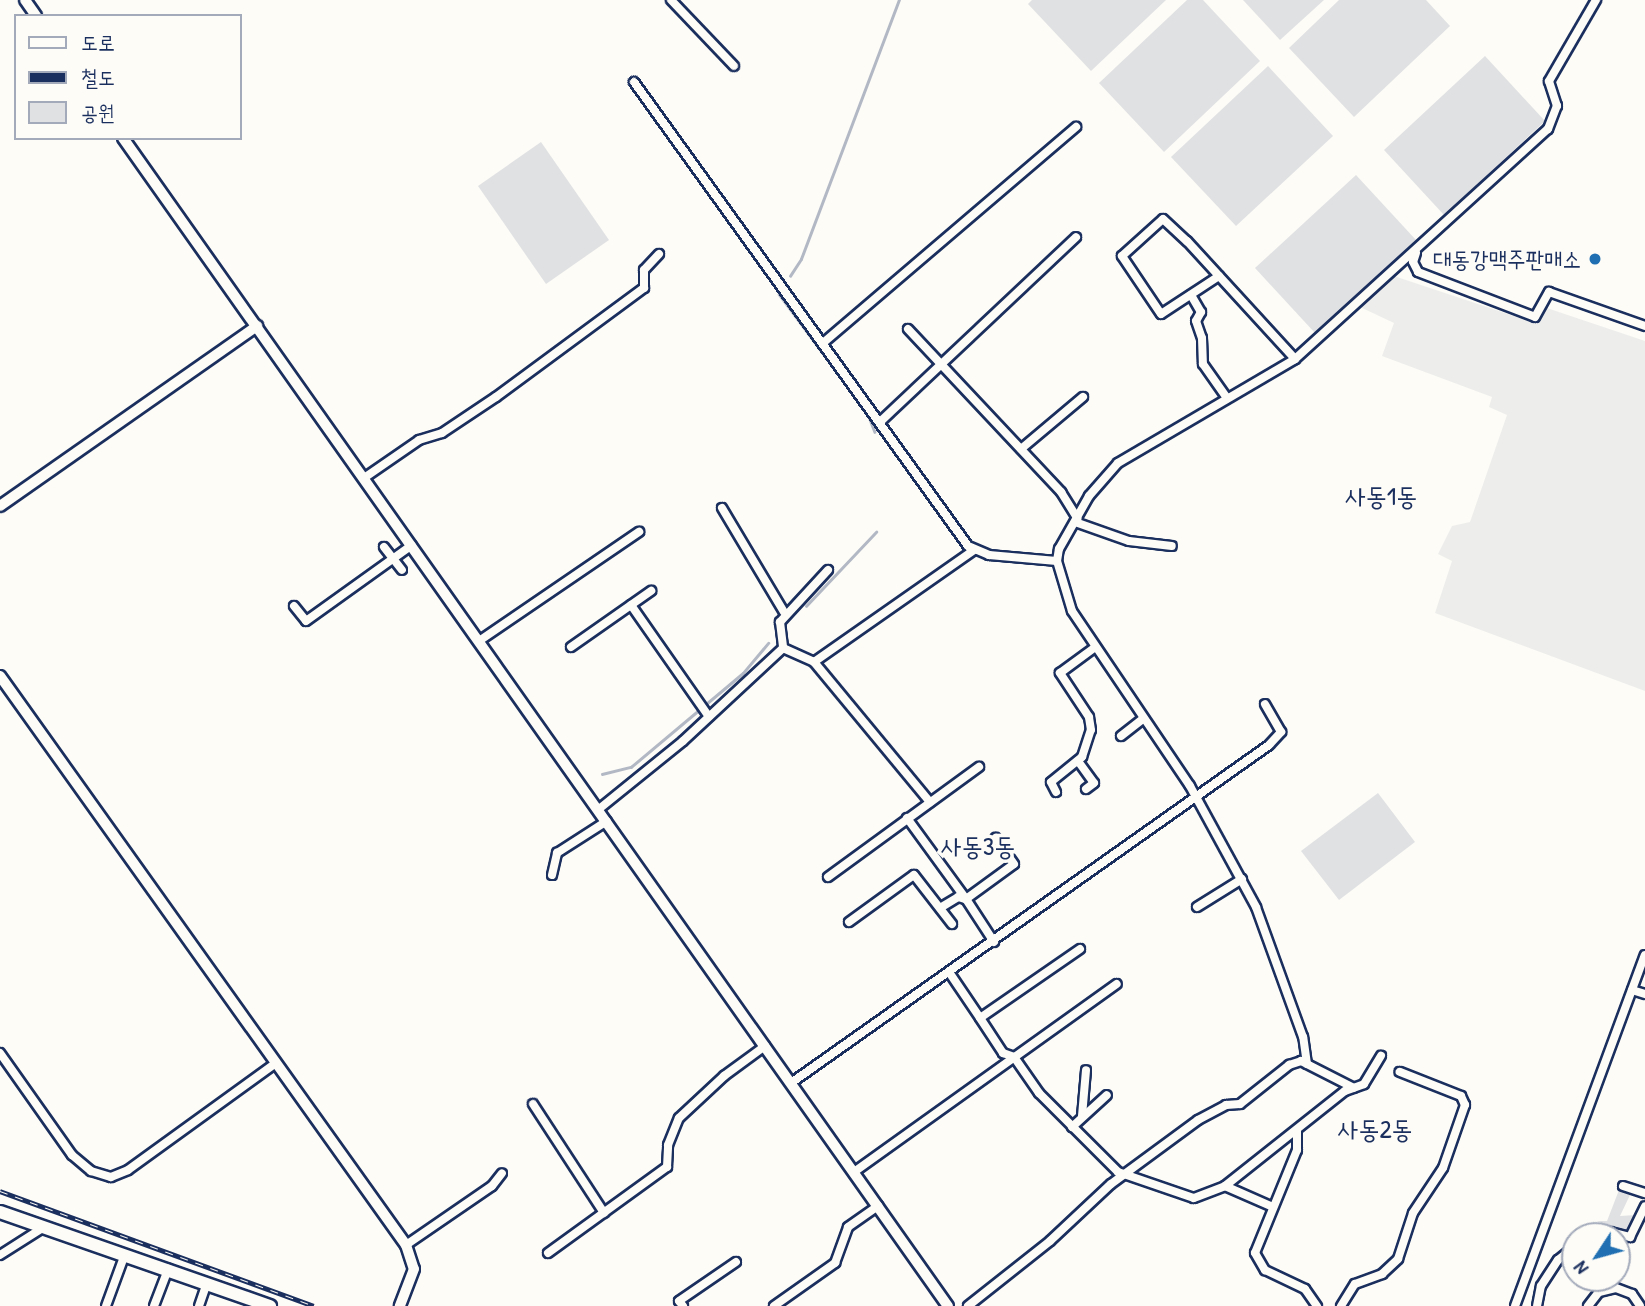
<!DOCTYPE html>
<meta charset="utf-8">
<style>
body{margin:0}
#map{position:relative;width:1645px;height:1306px;overflow:hidden;background:#fdfcf7;font-family:"Patrick Hand","Poor Story",sans-serif}
div>[style]{position:absolute}
[style*='--x']{left:calc(var(--x)*1px);top:calc(var(--y)*1px);width:calc(var(--w)*1px);rotate:calc(var(--a)*1deg)}
.built>*{inset:0;background:#edeeec}
.green>*{inset:0;background:#e0e1e3}
.stream>*{height:2.5px;margin:-1.25px;padding:0 1.25px;transform-origin:1.25px;border-radius:1.25px;background:#b3b8c5}
.roads{filter:drop-shadow(2px 0 #1b2f5e) drop-shadow(-2px 0 #1b2f5e) drop-shadow(0 2px #1b2f5e) drop-shadow(0 -2px #1b2f5e)}
.minor>*{height:8px;margin:-4px;padding:0 4px;transform-origin:4px;border-radius:4px;background:#fdfcf7}
.tertiary>*{height:10px;margin:-5px;padding:0 5px;transform-origin:5px;border-radius:5px;background:#fdfcf7}
.secondary>*{height:12px;margin:-6px;padding:0 6px;transform-origin:6px;border-radius:6px;background:#fdfcf7}
.rail>*{height:5px;margin-top:-2.5px;transform-origin:0;background:repeating-linear-gradient(90deg,#fdfcf7 0 8px,#1b2f5e 0 16px);box-sizing:border-box;border-block:2px solid #1b2f5e}
.dots>*{width:19px;height:19px;translate:-50% -50%;box-sizing:border-box;border:4px solid #fdfcf7;border-radius:50%}
span{translate:-50% -50%;white-space:nowrap;text-align:center;line-height:1.15;-webkit-text-stroke:7px #fdfcf7;paint-order:stroke}
.poi-label{font-size:23px;color:#1b2f5e}
.right{translate:-100% -50%;text-align:right}
.quarter-label{font-size:26px;color:#1b2f5e}
.legend{position:absolute;left:14px;top:14px;width:228px;height:126px;box-sizing:border-box;background:#fdfcf7;border:2px solid #a3aaba;margin:0;padding:9px 12px;list-style:none;font-size:21px;color:#1b2f5e}
.legend li{display:flex;align-items:center;gap:14px;height:35px}
.legend b{width:35px;border:2px solid #a3aaba}
.north{position:absolute;left:1561px;top:1222px;width:70px;height:70px;box-sizing:border-box;background:#fdfcf7;border:2px solid #a3aaba;border-radius:50%;rotate:234deg;font-size:19px;font-weight:700;line-height:28px;text-align:center;color:#1b2f5e}
.north::after{content:'';display:block;margin:auto;width:24px;height:32px;background:#1f6fb2;clip-path:polygon(50% 0,100% 100%,50% 72%,0 100%)}
</style>
<div id="map">
<div class="built">
<div style="clip-path:polygon(1394px 276px,1535px 323px,1544px 307px,1645px 341px,1645px 691px,1435px 613px,1452px 561px,1438px 554px,1452px 526px,1470px 522px,1507px 415px,1489px 407px,1492px 397px,1382px 356px,1394px 323px,1360px 307px)"></div>
</div>
<div class="green">
<div style="clip-path:polygon(1032px 0,1166px 0,1091px 71px,1028px 4px)"></div>
<div style="clip-path:polygon(1187px 0,1203px 0,1260px 61px,1164px 152px,1099px 83px)"></div>
<div style="clip-path:polygon(1243px 0,1324px 0,1280px 40px)"></div>
<div style="clip-path:polygon(1339px 0,1426px 0,1450px 26px,1354px 117px,1289px 48px)"></div>
<div style="clip-path:polygon(1485px 56px,1545px 121px,1444px 215px,1384px 150px)"></div>
<div style="clip-path:polygon(1268px 66px,1333px 136px,1236px 226px,1171px 157px)"></div>
<div style="clip-path:polygon(541px 142px,609px 240px,546px 284px,478px 186px)"></div>
<div style="clip-path:polygon(1356px 175px,1416px 240px,1315px 333px,1255px 268px)"></div>
<div style="clip-path:polygon(1378px 793px,1415px 842px,1339px 900px,1301px 851px)"></div>
<div style="clip-path:polygon(1619px 1190px,1630px 1195px,1620px 1216px,1636px 1215px,1627px 1233px,1597px 1221px,1607px 1221px)"></div>
</div>
<div class="stream">
<div style="--x:790;--y:276;--w:20;--a:-57"></div>
<div style="--x:801;--y:259;--w:277;--a:-69.3"></div>
<div style="--x:779;--y:294;--w:149;--a:53.4"></div>
<div style="--x:868;--y:414;--w:19;--a:69"></div>
<div style="--x:806;--y:606;--w:102;--a:-46.6"></div>
<div style="--x:602;--y:774;--w:30;--a:-14"></div>
<div style="--x:631;--y:767;--w:146;--a:-40"></div>
<div style="--x:743;--y:673;--w:39;--a:-50"></div>
</div>
<div class="roads">
<div class="minor">
<div style="--x:671;--y:0;--w:91;--a:46.3"></div>
<div style="--x:634;--y:82;--w:572;--a:54.25"></div>
<div style="--x:968;--y:546;--w:23;--a:23"></div>
<div style="--x:989;--y:555;--w:68;--a:5"></div>
<div style="--x:1416;--y:253;--w:9;--a:108"></div>
<div style="--x:1413;--y:262;--w:11;--a:63"></div>
<div style="--x:1418;--y:272;--w:125;--a:21"></div>
<div style="--x:1535;--y:317;--w:29;--a:-61"></div>
<div style="--x:1549;--y:292;--w:102;--a:19.5"></div>
<div style="--x:1219;--y:276;--w:69;--a:146.8"></div>
<div style="--x:1161;--y:314;--w:70;--a:-123.9"></div>
<div style="--x:1122;--y:256;--w:55;--a:-42.1"></div>
<div style="--x:1163;--y:219;--w:33;--a:43"></div>
<div style="--x:1187;--y:241;--w:160;--a:47.5"></div>
<div style="--x:1191;--y:295;--w:20;--a:60"></div>
<div style="--x:1201;--y:312;--w:10;--a:119"></div>
<div style="--x:1196;--y:321;--w:18;--a:71"></div>
<div style="--x:1202;--y:338;--w:26;--a:88"></div>
<div style="--x:1203;--y:364;--w:42;--a:54.8"></div>
<div style="--x:908;--y:329;--w:224;--a:46.8"></div>
<div style="--x:1061;--y:492;--w:31;--a:58"></div>
<div style="--x:823;--y:343;--w:333;--a:-40.5"></div>
<div style="--x:881;--y:421;--w:268;--a:-43.3"></div>
<div style="--x:1021;--y:449;--w:81;--a:-40"></div>
<div style="--x:364;--y:478;--w:67;--a:-34.6"></div>
<div style="--x:419;--y:440;--w:24;--a:-17"></div>
<div style="--x:442;--y:433;--w:65;--a:-33.7"></div>
<div style="--x:496;--y:397;--w:184;--a:-36.4"></div>
<div style="--x:644;--y:288;--w:18;--a:-90"></div>
<div style="--x:644;--y:270;--w:22;--a:-47"></div>
<div style="--x:722;--y:508;--w:121;--a:59.2"></div>
<div style="--x:1075;--y:522;--w:57;--a:19.4"></div>
<div style="--x:1129;--y:541;--w:43;--a:6.6"></div>
<div style="--x:384;--y:547;--w:29;--a:52"></div>
<div style="--x:828;--y:570;--w:71;--a:132.7"></div>
<div style="--x:780;--y:622;--w:26;--a:83"></div>
<div style="--x:783;--y:648;--w:34;--a:24"></div>
<div style="--x:814;--y:662;--w:195;--a:-35"></div>
<div style="--x:631;--y:605;--w:136;--a:55.1"></div>
<div style="--x:294;--y:606;--w:19;--a:51"></div>
<div style="--x:306;--y:621;--w:130;--a:-35.6"></div>
<div style="--x:479;--y:641;--w:194;--a:-34.3"></div>
<div style="--x:571;--y:647;--w:98;--a:-35"></div>
<div style="--x:814;--y:662;--w:182;--a:50.4"></div>
<div style="--x:1121;--y:736;--w:28;--a:-38"></div>
<div style="--x:1078;--y:761;--w:27;--a:54"></div>
<div style="--x:1094;--y:783;--w:10;--a:143"></div>
<div style="--x:1056;--y:792;--w:11;--a:-117"></div>
<div style="--x:1051;--y:782;--w:40;--a:-39"></div>
<div style="--x:1082;--y:757;--w:28;--a:-72"></div>
<div style="--x:1091;--y:730;--w:13;--a:-99"></div>
<div style="--x:1089;--y:717;--w:53;--a:-123.4"></div>
<div style="--x:1060;--y:673;--w:42;--a:-36.3"></div>
<div style="--x:599;--y:809;--w:108;--a:-39"></div>
<div style="--x:683;--y:741;--w:137;--a:-42.9"></div>
<div style="--x:907;--y:818;--w:100;--a:53.9"></div>
<div style="--x:552;--y:875;--w:23;--a:-77"></div>
<div style="--x:557;--y:853;--w:59;--a:-32.6"></div>
<div style="--x:828;--y:877;--w:187;--a:-36.1"></div>
<div style="--x:1197;--y:907;--w:53;--a:-31.9"></div>
<div style="--x:940;--y:908;--w:21;--a:-31"></div>
<div style="--x:958;--y:897;--w:7;--a:16"></div>
<div style="--x:849;--y:922;--w:80;--a:-35.9"></div>
<div style="--x:914;--y:875;--w:62;--a:52.2"></div>
<div style="--x:994;--y:942;--w:51;--a:-123.1"></div>
<div style="--x:966;--y:899;--w:59;--a:-36.1"></div>
<div style="--x:1014;--y:864;--w:32;--a:-125"></div>
<div style="--x:1080;--y:949;--w:121;--a:145.4"></div>
<div style="--x:980;--y:1018;--w:42;--a:56.7"></div>
<div style="--x:1003;--y:1053;--w:12;--a:20"></div>
<div style="--x:1014;--y:1057;--w:44;--a:55.2"></div>
<div style="--x:1039;--y:1093;--w:112;--a:45"></div>
<div style="--x:1118;--y:1172;--w:80;--a:18.9"></div>
<div style="--x:1194;--y:1198;--w:33;--a:-21"></div>
<div style="--x:1225;--y:1186;--w:52;--a:23.6"></div>
<div style="--x:949;--y:972;--w:55;--a:56"></div>
<div style="--x:1632;--y:990;--w:14;--a:17"></div>
<div style="--x:0;--y:1053;--w:125;--a:54.8"></div>
<div style="--x:72;--y:1155;--w:25;--a:40"></div>
<div style="--x:91;--y:1171;--w:21;--a:17"></div>
<div style="--x:111;--y:1177;--w:18;--a:-22"></div>
<div style="--x:128;--y:1170;--w:183;--a:-35.9"></div>
<div style="--x:1307;--y:1064;--w:27;--a:-98"></div>
<div style="--x:1303;--y:1037;--w:138;--a:-109.9"></div>
<div style="--x:1256;--y:907;--w:138;--a:-118.6"></div>
<div style="--x:1190;--y:786;--w:211;--a:-124"></div>
<div style="--x:1072;--y:611;--w:52;--a:-106.7"></div>
<div style="--x:1057;--y:561;--w:12;--a:-81"></div>
<div style="--x:1059;--y:549;--w:61;--a:-60.5"></div>
<div style="--x:1089;--y:496;--w:44;--a:-48.7"></div>
<div style="--x:1118;--y:463;--w:205;--a:-30.4"></div>
<div style="--x:1295;--y:359;--w:342;--a:-42.3"></div>
<div style="--x:1548;--y:129;--w:25;--a:-69"></div>
<div style="--x:1557;--y:106;--w:26;--a:-108"></div>
<div style="--x:1549;--y:81;--w:94;--a:-59.9"></div>
<div style="--x:791;--y:1083;--w:585;--a:-35.26"></div>
<div style="--x:1269;--y:745;--w:18;--a:-47"></div>
<div style="--x:1281;--y:732;--w:32;--a:-120"></div>
<div style="--x:533;--y:1104;--w:130;--a:56.9"></div>
<div style="--x:1082;--y:1116;--w:46;--a:-85"></div>
<div style="--x:1072;--y:1127;--w:47;--a:-42.4"></div>
<div style="--x:1297;--y:1130;--w:20;--a:90"></div>
<div style="--x:1297;--y:1150;--w:111;--a:112.2"></div>
<div style="--x:1255;--y:1253;--w:20;--a:60"></div>
<div style="--x:1265;--y:1270;--w:44;--a:25.4"></div>
<div style="--x:1305;--y:1289;--w:21;--a:55"></div>
<div style="--x:854;--y:1172;--w:323;--a:-35.6"></div>
<div style="--x:1225;--y:1186;--w:153;--a:-38.4"></div>
<div style="--x:1345;--y:1091;--w:20;--a:-20"></div>
<div style="--x:1364;--y:1084;--w:33;--a:-59"></div>
<div style="--x:1623;--y:1186;--w:23;--a:18"></div>
<div style="--x:1596;--y:1236;--w:15;--a:-16"></div>
<div style="--x:1610;--y:1232;--w:21;--a:14"></div>
<div style="--x:1630;--y:1237;--w:34;--a:-64"></div>
<div style="--x:406;--y:1245;--w:104;--a:-34.5"></div>
<div style="--x:492;--y:1186;--w:16;--a:-52"></div>
<div style="--x:548;--y:1253;--w:147;--a:-35.9"></div>
<div style="--x:667;--y:1167;--w:22;--a:-87"></div>
<div style="--x:668;--y:1145;--w:29;--a:-68"></div>
<div style="--x:679;--y:1118;--w:62;--a:-43"></div>
<div style="--x:724;--y:1076;--w:51;--a:-36.2"></div>
<div style="--x:0;--y:1255;--w:52;--a:-32.5"></div>
<div style="--x:106;--y:1306;--w:55;--a:-69.9"></div>
<div style="--x:154;--y:1306;--w:40;--a:-69"></div>
<div style="--x:199;--y:1306;--w:24;--a:-71"></div>
<div style="--x:683;--y:1306;--w:6;--a:-129"></div>
<div style="--x:679;--y:1301;--w:69;--a:-34.4"></div>
<div style="--x:774;--y:1306;--w:75;--a:-35.2"></div>
<div style="--x:835;--y:1263;--w:38;--a:-70"></div>
<div style="--x:848;--y:1227;--w:37;--a:-35"></div>
<div style="--x:968;--y:1306;--w:105;--a:-38.4"></div>
<div style="--x:1050;--y:1241;--w:83;--a:-43.1"></div>
<div style="--x:1111;--y:1184;--w:108;--a:-36.3"></div>
<div style="--x:1198;--y:1120;--w:32;--a:-28"></div>
<div style="--x:1226;--y:1105;--w:14;--a:-4"></div>
<div style="--x:1240;--y:1104;--w:63;--a:-38.5"></div>
<div style="--x:1289;--y:1065;--w:13;--a:-18"></div>
<div style="--x:1301;--y:1061;--w:59;--a:27"></div>
<div style="--x:1341;--y:1306;--w:26;--a:-58"></div>
<div style="--x:1355;--y:1284;--w:29;--a:-20"></div>
<div style="--x:1382;--y:1274;--w:22;--a:-43"></div>
<div style="--x:1398;--y:1259;--w:48;--a:-71.9"></div>
<div style="--x:1413;--y:1213;--w:54;--a:-56.3"></div>
<div style="--x:1443;--y:1168;--w:67;--a:-70.8"></div>
<div style="--x:1465;--y:1105;--w:10;--a:-114"></div>
<div style="--x:1461;--y:1096;--w:66;--a:-158.5"></div>
<div style="--x:1515;--y:1306;--w:374;--a:-69.7"></div>
<div style="--x:1537;--y:1306;--w:20;--a:-79"></div>
<div style="--x:1541;--y:1286;--w:31;--a:-57"></div>
<div style="--x:1558;--y:1260;--w:22;--a:-39"></div>
<div style="--x:1588;--y:1306;--w:18;--a:-52"></div>
<div style="--x:1599;--y:1292;--w:17;--a:-13"></div>
<div style="--x:1616;--y:1288;--w:17;--a:21"></div>
<div style="--x:1632;--y:1294;--w:14;--a:56"></div>
</div>
<div class="tertiary">
<div style="--x:25;--y:0;--w:19;--a:55"></div>
<div style="--x:123;--y:138;--w:1430;--a:54.77"></div>
<div style="--x:0;--y:506;--w:314;--a:-35"></div>
<div style="--x:0;--y:676;--w:699;--a:54.49"></div>
<div style="--x:406;--y:1245;--w:25;--a:72"></div>
<div style="--x:414;--y:1269;--w:40;--a:111"></div>
</div>
<div class="secondary">
<div style="--x:0;--y:1212;--w:286;--a:19.2"></div>
</div>
</div>
<div class="rail">
<div style="--x:0;--y:1191;--w:334;--a:20.1"></div>
</div>
<div class="dots">
<div style="left:1595px;top:259px;background:#1f6fb2"></div>
</div>
<div class="poi-label">
<span class="right" style="left:1581px;top:259px">대동강맥주판매소</span>
</div>
<div class="quarter-label">
<span style="left:1381px;top:496px">사동1동</span>
<span style="left:978px;top:846px">사동3동</span>
<span style="left:1375px;top:1129px">사동2동</span>
</div>
<ul class="legend">
<li><b style="height:9px;background:#fdfcf7"></b>도로</li>
<li><b style="height:9px;background:#1b2f5e"></b>철도</li>
<li><b style="height:19px;background:#e0e1e3"></b>공원</li>
</ul>
<div class="north">N</div>
</div>
